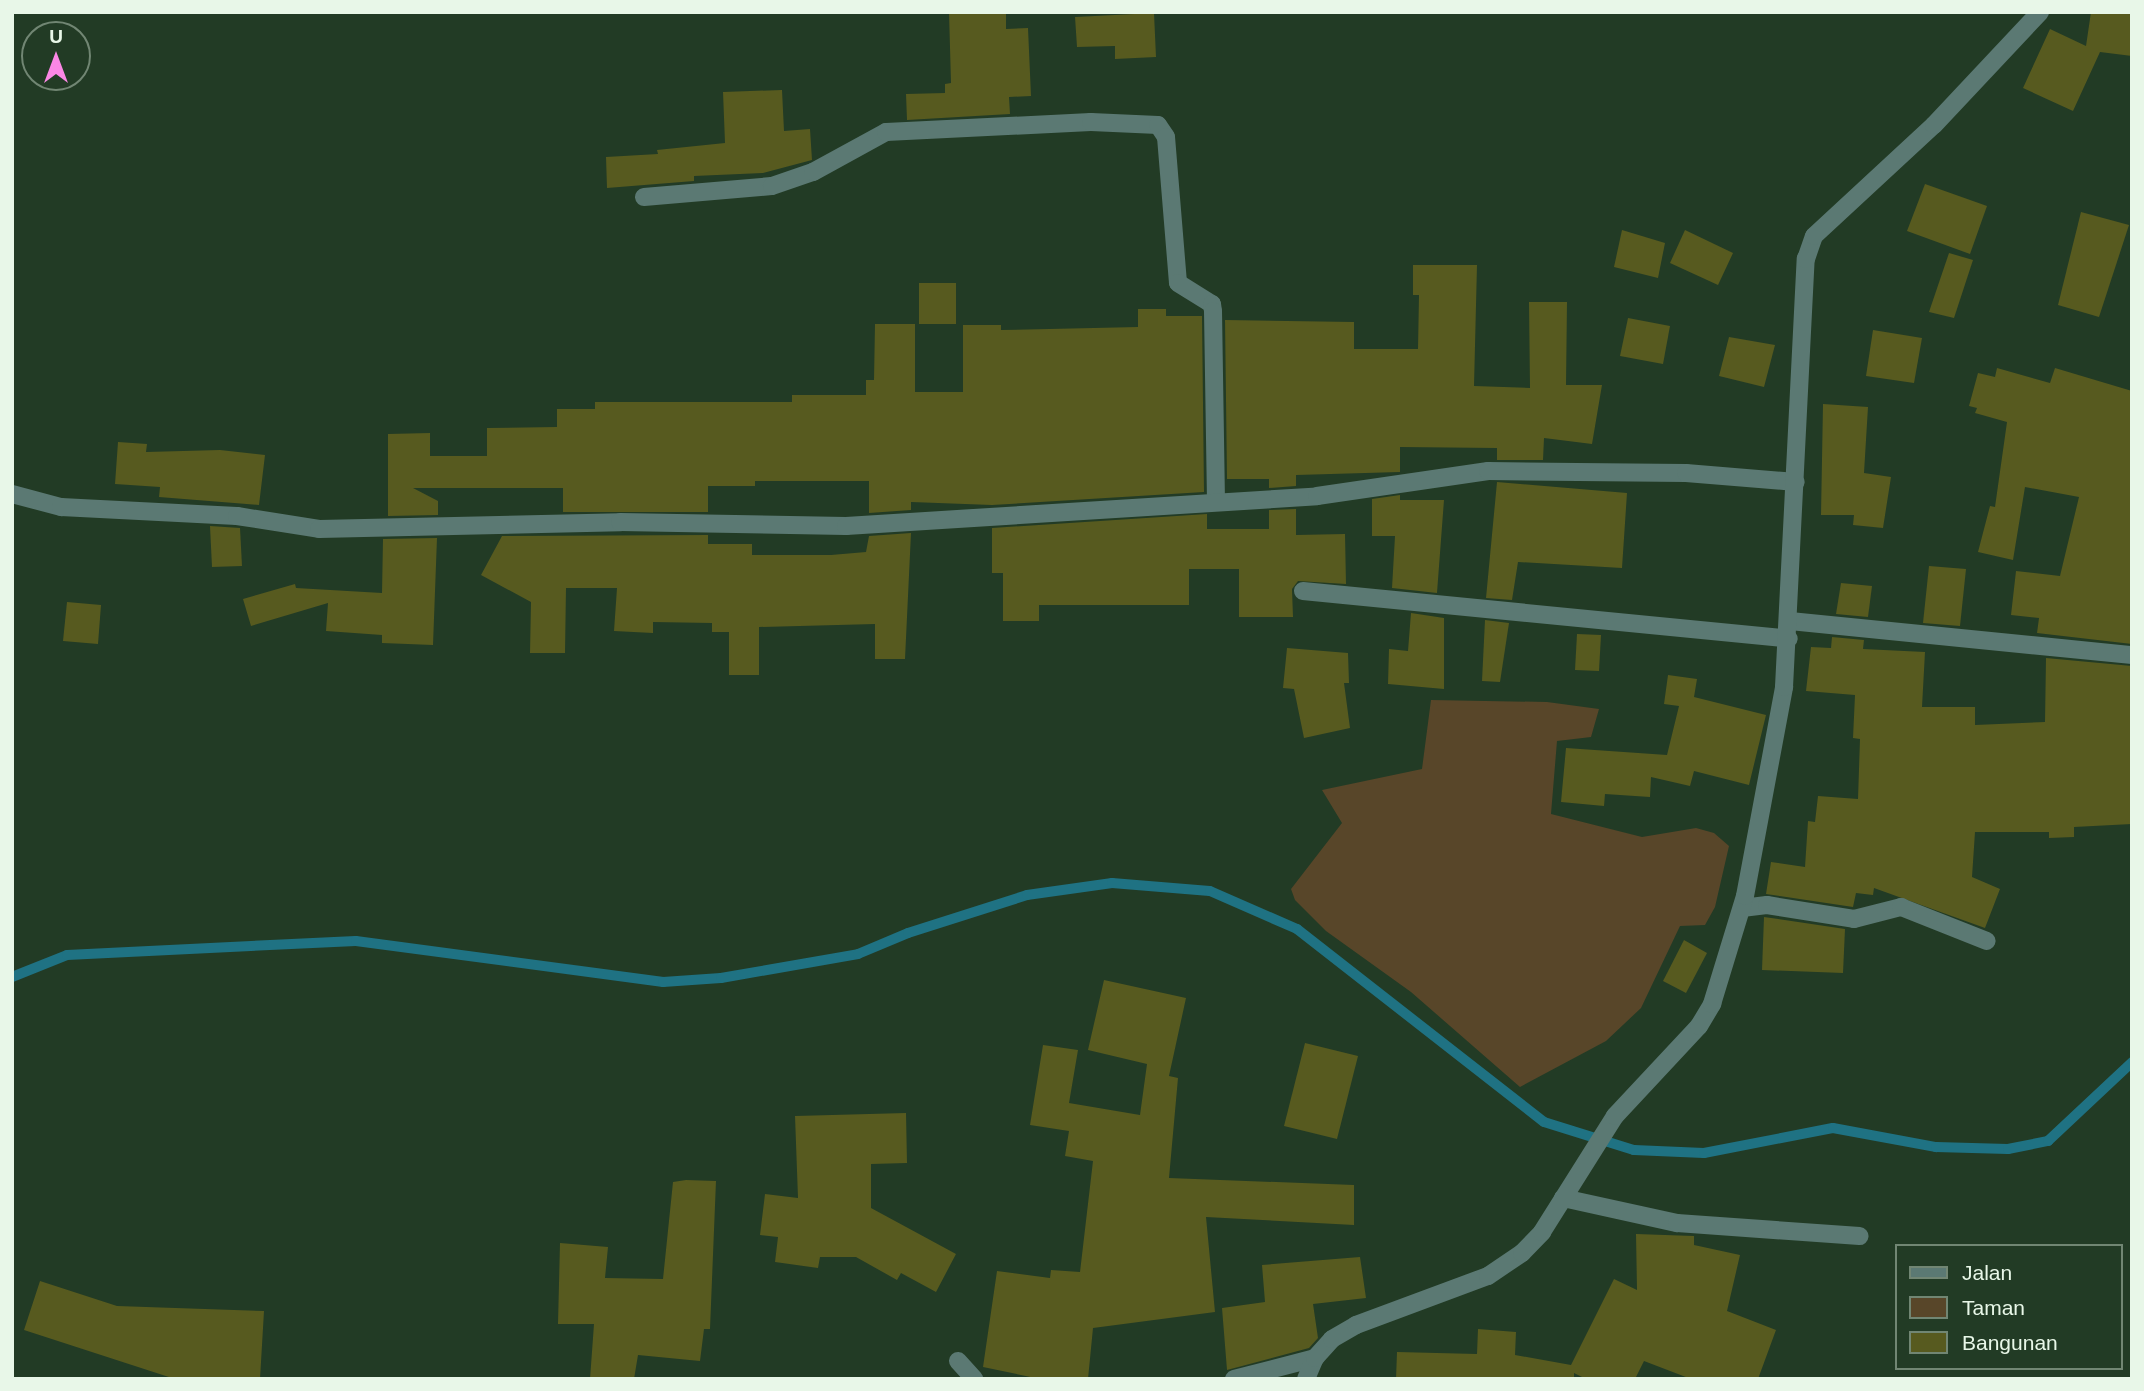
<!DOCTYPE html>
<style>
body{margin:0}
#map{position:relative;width:2144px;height:1391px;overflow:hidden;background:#223b25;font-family:Arial,sans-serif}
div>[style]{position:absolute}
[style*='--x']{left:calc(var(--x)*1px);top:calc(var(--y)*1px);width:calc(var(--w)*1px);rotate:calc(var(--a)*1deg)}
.green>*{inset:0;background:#584629}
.stream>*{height:10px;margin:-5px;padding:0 5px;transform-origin:5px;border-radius:5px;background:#1f7283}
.building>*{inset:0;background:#575a1f}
.street>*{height:18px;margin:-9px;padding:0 9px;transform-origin:9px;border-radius:9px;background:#5b7973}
span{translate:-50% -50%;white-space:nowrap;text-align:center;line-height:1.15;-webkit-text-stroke:7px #223b25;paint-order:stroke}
.frame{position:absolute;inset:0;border:14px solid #e8f7e8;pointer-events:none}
.legend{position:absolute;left:1895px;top:1244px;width:228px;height:126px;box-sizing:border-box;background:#223b25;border:2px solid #718673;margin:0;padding:9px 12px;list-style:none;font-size:21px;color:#e8f7e8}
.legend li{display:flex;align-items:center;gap:14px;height:35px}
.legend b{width:35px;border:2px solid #718673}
.north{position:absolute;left:21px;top:21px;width:70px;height:70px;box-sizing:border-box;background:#223b25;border:2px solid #718673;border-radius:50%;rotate:0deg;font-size:19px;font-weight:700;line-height:28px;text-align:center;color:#e8f7e8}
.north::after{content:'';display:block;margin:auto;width:24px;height:32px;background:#fb87e5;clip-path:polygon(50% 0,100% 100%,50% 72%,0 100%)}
</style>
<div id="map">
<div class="green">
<div style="clip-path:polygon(1431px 700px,1547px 702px,1599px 709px,1591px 737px,1557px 741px,1551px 814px,1642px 837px,1696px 828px,1714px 833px,1729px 846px,1715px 907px,1705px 925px,1680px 926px,1641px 1008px,1606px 1041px,1520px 1087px,1411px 992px,1326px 931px,1295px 900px,1291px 889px,1342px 823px,1322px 790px,1422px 769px)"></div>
</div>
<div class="stream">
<div style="--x:12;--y:977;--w:59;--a:-21.8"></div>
<div style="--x:67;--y:955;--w:289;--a:-2.8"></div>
<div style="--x:356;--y:941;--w:310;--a:7.6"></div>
<div style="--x:663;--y:982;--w:58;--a:-3.9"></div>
<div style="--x:721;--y:978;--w:139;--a:-9.9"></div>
<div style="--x:858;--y:954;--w:54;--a:-22.8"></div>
<div style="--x:908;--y:933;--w:125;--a:-17.7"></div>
<div style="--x:1027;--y:895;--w:86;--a:-8"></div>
<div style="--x:1112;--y:883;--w:98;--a:4.7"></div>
<div style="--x:1210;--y:891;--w:95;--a:23.6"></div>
<div style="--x:1297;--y:929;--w:313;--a:38"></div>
<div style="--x:1544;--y:1122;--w:94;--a:17.3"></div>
<div style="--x:1634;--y:1150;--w:70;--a:2.5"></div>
<div style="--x:1704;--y:1153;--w:131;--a:-11"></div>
<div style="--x:1833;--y:1128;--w:105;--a:10.5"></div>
<div style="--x:1936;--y:1147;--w:72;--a:1.6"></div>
<div style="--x:2008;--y:1149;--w:41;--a:-11.3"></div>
<div style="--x:2048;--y:1141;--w:115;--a:-43.2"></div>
</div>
<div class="building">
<div style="clip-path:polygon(949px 12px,1006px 12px,1006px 29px,1028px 28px,1031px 96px,1009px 97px,1010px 114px,907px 120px,906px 94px,945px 93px,945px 84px,951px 83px)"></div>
<div style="clip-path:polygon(2091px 12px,2132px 12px,2132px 56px,2100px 52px,2073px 111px,2023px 88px,2050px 29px,2086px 46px)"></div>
<div style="clip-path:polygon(1154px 13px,1156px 57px,1115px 59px,1115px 46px,1077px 47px,1075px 17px)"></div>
<div style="clip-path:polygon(782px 90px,784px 131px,810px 129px,812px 160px,763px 173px,694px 176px,694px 181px,607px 188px,606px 157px,658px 154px,657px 150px,725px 143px,723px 92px)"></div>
<div style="clip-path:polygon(1925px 184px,1987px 206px,1970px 254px,1907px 231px)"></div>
<div style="clip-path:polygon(2081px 212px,2129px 225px,2099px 317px,2058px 305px)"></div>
<div style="clip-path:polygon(1622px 230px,1665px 243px,1658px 278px,1614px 267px)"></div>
<div style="clip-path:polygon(1685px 230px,1733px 253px,1718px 285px,1670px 263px)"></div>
<div style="clip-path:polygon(1949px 253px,1973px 260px,1954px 318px,1929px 312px)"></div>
<div style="clip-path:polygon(1413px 265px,1477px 265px,1474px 386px,1530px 388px,1529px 302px,1567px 302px,1566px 385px,1602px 385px,1592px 444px,1544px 438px,1543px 460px,1497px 460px,1497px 448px,1400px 447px,1400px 472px,1296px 475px,1296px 486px,1269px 488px,1269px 479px,1227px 479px,1225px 320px,1354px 322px,1354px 349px,1418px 349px,1419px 295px,1413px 295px)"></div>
<div style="clip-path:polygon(919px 283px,956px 283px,956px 324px,919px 324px)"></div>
<div style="clip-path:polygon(1138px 309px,1166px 309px,1166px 316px,1202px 316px,1204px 492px,992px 505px,911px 502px,911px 510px,869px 513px,869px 481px,755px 481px,755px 486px,708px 486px,708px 512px,563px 512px,563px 488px,413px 488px,438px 501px,438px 515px,388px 516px,388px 434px,430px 433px,430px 456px,487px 456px,487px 428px,557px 427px,557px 409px,595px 409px,595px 402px,792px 402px,792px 395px,866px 395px,866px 380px,874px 380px,875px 324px,915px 324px,915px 392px,963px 392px,963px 325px,1001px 325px,1001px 330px,1138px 327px)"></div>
<div style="clip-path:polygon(1628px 318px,1670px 326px,1663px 364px,1620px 356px)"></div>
<div style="clip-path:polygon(1873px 330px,1922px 338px,1914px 383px,1866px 376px)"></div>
<div style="clip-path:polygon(1729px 337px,1775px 345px,1764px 387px,1719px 376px)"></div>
<div style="clip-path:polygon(1997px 368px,2050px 383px,2055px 368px,2132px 391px,2132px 644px,2037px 633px,2039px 618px,2011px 615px,2016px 571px,2060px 576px,2079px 497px,2025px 487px,2013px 560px,1978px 552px,1990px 506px,1995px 507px,2007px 422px,1975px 413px,1977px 408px,1969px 406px,1978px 373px,1995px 377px)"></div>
<div style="clip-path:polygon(1823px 404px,1868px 407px,1864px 473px,1891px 477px,1883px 528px,1853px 525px,1854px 515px,1821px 515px)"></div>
<div style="clip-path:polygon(118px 442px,147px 444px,146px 452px,220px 450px,265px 455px,259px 505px,159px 497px,160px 487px,115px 484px)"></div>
<div style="clip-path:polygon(1497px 482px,1627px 493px,1622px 568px,1518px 562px,1512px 600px,1486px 598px)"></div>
<div style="clip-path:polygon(1400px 495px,1400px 500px,1444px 500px,1437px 593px,1392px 588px,1395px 536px,1372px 536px,1372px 499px)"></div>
<div style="clip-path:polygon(1296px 509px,1296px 535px,1345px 534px,1346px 584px,1298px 581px,1292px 589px,1293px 617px,1239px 617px,1239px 569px,1189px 569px,1189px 605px,1039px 605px,1039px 621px,1003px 621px,1003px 573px,992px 573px,992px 528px,1207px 514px,1207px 529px,1269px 529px,1269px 510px)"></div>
<div style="clip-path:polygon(210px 526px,240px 528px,242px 566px,212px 567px)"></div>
<div style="clip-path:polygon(911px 533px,905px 659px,875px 659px,875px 624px,759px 627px,759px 675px,729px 675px,729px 632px,712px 632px,712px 623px,653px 622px,653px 633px,614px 631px,617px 588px,566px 588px,565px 653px,530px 653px,531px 602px,481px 575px,502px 536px,708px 535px,708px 544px,752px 544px,752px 555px,831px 555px,866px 552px,869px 536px)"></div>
<div style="clip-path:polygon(437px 538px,433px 645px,382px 643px,382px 635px,326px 631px,328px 603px,251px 626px,243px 599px,295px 584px,296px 588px,382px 593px,383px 539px)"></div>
<div style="clip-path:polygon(1929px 566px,1966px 569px,1960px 626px,1923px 623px)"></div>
<div style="clip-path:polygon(1841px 583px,1872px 586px,1868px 617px,1836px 614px)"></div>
<div style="clip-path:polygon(67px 602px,101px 605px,98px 644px,63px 641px)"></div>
<div style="clip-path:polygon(1411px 613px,1444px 618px,1444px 689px,1388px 684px,1389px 649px,1408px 651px)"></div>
<div style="clip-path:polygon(1485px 620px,1509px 623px,1500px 682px,1482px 681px)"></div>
<div style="clip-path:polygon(1577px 634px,1601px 635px,1599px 671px,1575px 670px)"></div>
<div style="clip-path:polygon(1832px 637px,1864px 640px,1863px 649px,1925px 652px,1922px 707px,1975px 707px,1975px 725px,2045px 722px,2046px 658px,2132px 666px,2132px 824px,2074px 827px,2074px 837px,2049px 838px,2049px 832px,1975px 832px,1972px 877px,2000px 889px,1985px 928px,1874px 888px,1873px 895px,1856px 893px,1853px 907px,1766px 894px,1771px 862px,1805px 867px,1808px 821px,1815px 822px,1818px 796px,1858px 799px,1860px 739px,1853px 738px,1855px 695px,1806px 691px,1811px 647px,1831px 648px)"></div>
<div style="clip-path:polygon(1287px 648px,1348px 653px,1349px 683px,1344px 683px,1350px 728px,1304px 738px,1294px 689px,1283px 688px)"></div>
<div style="clip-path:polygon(1668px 675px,1697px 679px,1694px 697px,1766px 715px,1749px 785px,1694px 771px,1690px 786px,1651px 777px,1650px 797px,1605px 794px,1604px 806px,1561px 802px,1566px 748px,1667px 755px,1679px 706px,1664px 704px)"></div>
<div style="clip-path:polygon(1764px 917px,1845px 929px,1843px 973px,1762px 970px)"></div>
<div style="clip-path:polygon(1684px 940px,1707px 953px,1686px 993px,1663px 981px)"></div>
<div style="clip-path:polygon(1104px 980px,1186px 998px,1169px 1076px,1178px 1078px,1169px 1178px,1354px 1185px,1354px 1225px,1206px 1217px,1215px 1312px,1093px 1328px,1088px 1379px,1040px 1379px,983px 1367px,997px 1271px,1050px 1278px,1051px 1270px,1080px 1272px,1093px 1161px,1065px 1156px,1069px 1131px,1030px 1125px,1043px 1045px,1078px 1050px,1069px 1103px,1140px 1115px,1147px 1064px,1088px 1050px)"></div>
<div style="clip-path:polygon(1305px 1043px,1358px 1056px,1337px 1139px,1284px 1126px)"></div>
<div style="clip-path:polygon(906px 1113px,907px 1163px,871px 1164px,871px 1208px,956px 1254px,936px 1292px,901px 1273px,897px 1280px,856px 1257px,820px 1257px,818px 1268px,775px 1262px,778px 1237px,760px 1235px,765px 1194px,798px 1198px,795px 1116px)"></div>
<div style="clip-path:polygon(686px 1180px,716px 1181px,710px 1329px,704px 1329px,700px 1361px,638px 1355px,634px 1379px,590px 1379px,594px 1324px,558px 1324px,560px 1243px,608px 1247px,605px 1278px,663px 1279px,673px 1182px)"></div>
<div style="clip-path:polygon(1636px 1234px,1694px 1236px,1694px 1245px,1740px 1255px,1727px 1311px,1776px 1330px,1758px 1379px,1691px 1379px,1644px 1361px,1635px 1379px,1586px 1379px,1574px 1373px,1574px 1379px,1396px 1379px,1397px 1352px,1477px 1354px,1478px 1329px,1516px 1332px,1515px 1355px,1571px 1365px,1614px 1279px,1637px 1290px)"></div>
<div style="clip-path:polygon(1360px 1257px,1366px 1298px,1313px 1304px,1318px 1338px,1309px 1348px,1227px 1370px,1222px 1308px,1265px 1302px,1262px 1265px)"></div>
<div style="clip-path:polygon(40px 1281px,117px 1306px,264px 1311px,260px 1379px,175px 1379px,24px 1330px)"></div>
</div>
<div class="street">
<div style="--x:644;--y:197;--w:128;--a:-4.9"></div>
<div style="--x:772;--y:186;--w:43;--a:-18.9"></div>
<div style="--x:813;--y:172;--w:83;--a:-28.7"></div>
<div style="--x:886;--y:132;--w:205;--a:-2.8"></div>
<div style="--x:1091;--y:122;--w:67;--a:2.6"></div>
<div style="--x:1158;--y:125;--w:14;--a:56"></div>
<div style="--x:1166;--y:137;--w:146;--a:85.3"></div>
<div style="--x:1178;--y:283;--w:40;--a:32"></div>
<div style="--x:1212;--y:304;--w:7;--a:82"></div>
<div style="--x:1213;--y:311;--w:191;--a:89.1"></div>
<div style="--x:12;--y:494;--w:51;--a:14.9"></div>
<div style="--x:61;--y:507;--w:176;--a:2.9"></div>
<div style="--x:237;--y:516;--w:83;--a:9"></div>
<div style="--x:319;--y:529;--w:301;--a:-1.3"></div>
<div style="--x:620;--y:522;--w:226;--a:1"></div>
<div style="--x:846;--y:526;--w:472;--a:-3.6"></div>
<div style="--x:1317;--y:496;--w:173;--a:-8.3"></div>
<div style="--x:1488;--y:471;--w:198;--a:0.6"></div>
<div style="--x:1686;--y:473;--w:110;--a:4.7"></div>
<div style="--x:1303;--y:591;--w:488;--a:5.6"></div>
<div style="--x:1790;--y:621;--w:344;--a:5.7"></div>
<div style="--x:1742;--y:908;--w:25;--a:-7"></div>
<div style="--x:1767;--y:905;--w:88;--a:9.1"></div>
<div style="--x:1854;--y:919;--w:49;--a:-14.3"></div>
<div style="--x:1901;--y:907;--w:92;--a:21.6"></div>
<div style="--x:1563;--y:1198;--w:117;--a:12.4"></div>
<div style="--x:1677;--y:1223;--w:183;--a:4.1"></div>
<div style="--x:958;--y:1361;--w:24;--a:48"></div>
<div style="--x:1234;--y:1379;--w:84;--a:-14.5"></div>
<div style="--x:1306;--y:1379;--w:23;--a:-67"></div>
<div style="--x:1315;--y:1358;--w:25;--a:-48"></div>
<div style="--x:1332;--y:1339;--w:28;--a:-30"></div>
<div style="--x:1356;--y:1325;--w:141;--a:-20.4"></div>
<div style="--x:1488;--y:1276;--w:41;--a:-34.1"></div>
<div style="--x:1522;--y:1253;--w:29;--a:-46"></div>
<div style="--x:1542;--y:1232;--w:137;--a:-57.8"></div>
<div style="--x:1615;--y:1116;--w:123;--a:-47"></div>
<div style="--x:1699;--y:1026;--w:26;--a:-59"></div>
<div style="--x:1712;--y:1004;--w:113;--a:-73"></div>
<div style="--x:1745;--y:896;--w:213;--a:-79.4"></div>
<div style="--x:1784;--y:687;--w:429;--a:-87.1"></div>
<div style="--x:1806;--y:259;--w:24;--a:-71"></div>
<div style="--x:1814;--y:236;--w:163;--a:-42.8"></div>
<div style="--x:1934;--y:125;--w:155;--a:-46.8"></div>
</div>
<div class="frame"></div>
<ul class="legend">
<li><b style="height:9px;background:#5b7973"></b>Jalan</li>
<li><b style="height:19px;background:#584629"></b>Taman</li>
<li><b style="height:19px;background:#575a1f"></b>Bangunan</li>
</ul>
<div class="north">U</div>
</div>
